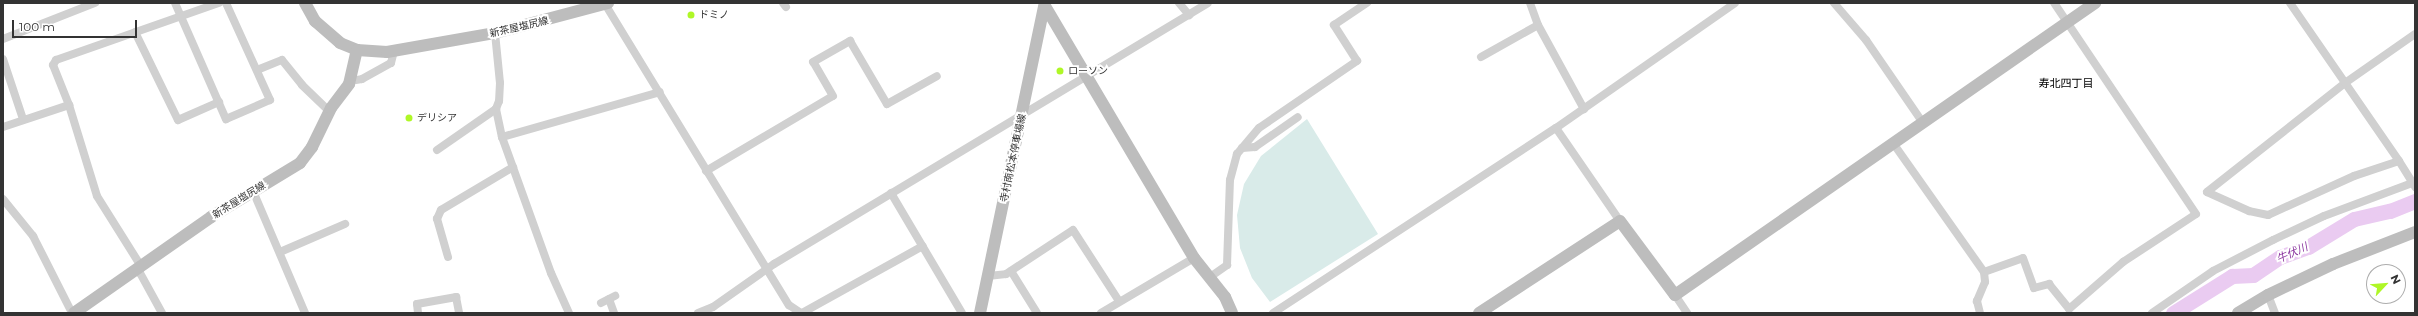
<!DOCTYPE html>
<meta charset="utf-8">
<style>
body{margin:0}
#map{position:relative;width:2418px;height:316px;overflow:hidden;background:#fff;font-family:Montserrat,"Noto Sans JP",sans-serif}
div>[style]{position:absolute}
[style*='--x']{left:calc(var(--x)*1px);top:calc(var(--y)*1px);width:calc(var(--w)*1px);rotate:calc(var(--a)*1deg)}
.green>*{inset:0;background:#d9ebe9}
.river>*{height:15px;margin:-7.5px;padding:0 7.5px;transform-origin:7.5px;border-radius:7.5px;background:#eacbf1}
.street>*{height:8px;margin:-4px;padding:0 4px;transform-origin:4px;border-radius:4px;background:#d0d0d0}
.secondary>*{height:12px;margin:-6px;padding:0 6px;transform-origin:6px;border-radius:6px;background:#bdbdbd}
.dots>*{width:11px;height:11px;translate:-50% -50%;box-sizing:border-box;border:2px solid #fff;border-radius:50%}
span{translate:-50% -50%;white-space:nowrap;text-align:center;line-height:1.15;-webkit-text-stroke:4px #fff;paint-order:stroke}
.poi-label{font-size:10px;color:#333}
.left{translate:0 -50%;text-align:left}
.street-label{font-size:10px;color:#333}
.neighbourhood-label{font-size:11px;color:#000}
.water-label{font-size:11px;color:#8b369f;font-style:italic}
.frame{position:absolute;inset:0;border:4px solid #333;pointer-events:none}
.north{position:absolute;left:2366px;top:264px;width:40px;height:40px;box-sizing:border-box;background:#fff;border:1px solid #adadad;border-radius:50%;rotate:64deg;font-size:11px;font-weight:700;line-height:16px;text-align:center;color:#333}
.north::after{content:'';display:block;margin:auto;width:14px;height:18px;background:#aff727;clip-path:polygon(50% 0,100% 100%,50% 72%,0 100%)}
.scale{position:absolute;left:12px;top:20px;width:125px;height:18px;box-sizing:border-box;border:2px solid #333;border-top:0;padding-left:5px;font-size:12px;line-height:14px;white-space:nowrap;color:#333;-webkit-text-stroke:3px #fff;paint-order:stroke}
</style>
<div id="map">
<div class="green">
<div style="clip-path:polygon(1307px 119px,1378px 234px,1270px 302px,1252px 278px,1240px 248px,1237px 215px,1244px 184px,1261px 156px)"></div>
</div>
<div class="river">
<div style="--x:2173;--y:313;--w:70;--a:-32.1"></div>
<div style="--x:2232;--y:276;--w:21;--a:-3"></div>
<div style="--x:2253;--y:275;--w:32;--a:-34"></div>
<div style="--x:2280;--y:257;--w:30;--a:-20"></div>
<div style="--x:2308;--y:247;--w:54;--a:-31.3"></div>
<div style="--x:2354;--y:219;--w:37;--a:-13"></div>
<div style="--x:2390;--y:211;--w:27;--a:-22"></div>
</div>
<div class="street">
<div style="--x:175;--y:3;--w:127;--a:66.3"></div>
<div style="--x:226;--y:119;--w:48;--a:-23.4"></div>
<div style="--x:270;--y:100;--w:107;--a:-114.4"></div>
<div style="--x:783;--y:3;--w:5;--a:53"></div>
<div style="--x:1179;--y:3;--w:16;--a:50"></div>
<div style="--x:1530;--y:3;--w:23;--a:70"></div>
<div style="--x:1538;--y:25;--w:96;--a:61.3"></div>
<div style="--x:1834;--y:3;--w:49;--a:49.1"></div>
<div style="--x:1866;--y:40;--w:101;--a:55.5"></div>
<div style="--x:2290;--y:3;--w:192;--a:55.4"></div>
<div style="--x:2399;--y:161;--w:31;--a:58"></div>
<div style="--x:605;--y:4;--w:353;--a:58.6"></div>
<div style="--x:789;--y:305;--w:14;--a:34"></div>
<div style="--x:135;--y:32;--w:98;--a:64"></div>
<div style="--x:178;--y:120;--w:45;--a:-23.7"></div>
<div style="--x:495;--y:33;--w:50;--a:84.3"></div>
<div style="--x:500;--y:83;--w:18;--a:93"></div>
<div style="--x:499;--y:101;--w:9;--a:111"></div>
<div style="--x:496;--y:109;--w:29;--a:78"></div>
<div style="--x:502;--y:137;--w:145;--a:70.2"></div>
<div style="--x:551;--y:273;--w:44;--a:65.8"></div>
<div style="--x:3;--y:39;--w:99;--a:-21.4"></div>
<div style="--x:1481;--y:57;--w:65;--a:-29.3"></div>
<div style="--x:3;--y:59;--w:63;--a:71.6"></div>
<div style="--x:257;--y:70;--w:27;--a:-22"></div>
<div style="--x:282;--y:60;--w:32;--a:51"></div>
<div style="--x:302;--y:85;--w:37;--a:44"></div>
<div style="--x:350;--y:81;--w:12;--a:-9"></div>
<div style="--x:362;--y:79;--w:33;--a:-29"></div>
<div style="--x:391;--y:63;--w:12;--a:-76"></div>
<div style="--x:3;--y:127;--w:70;--a:-18.4"></div>
<div style="--x:1556;--y:128;--w:113;--a:55.5"></div>
<div style="--x:502;--y:137;--w:164;--a:-15.9"></div>
<div style="--x:1893;--y:143;--w:158;--a:54.8"></div>
<div style="--x:1984;--y:272;--w:10;--a:84"></div>
<div style="--x:1985;--y:282;--w:21;--a:113"></div>
<div style="--x:1977;--y:301;--w:12;--a:76"></div>
<div style="--x:1242;--y:148;--w:13;--a:-4"></div>
<div style="--x:1255;--y:147;--w:52;--a:-34.9"></div>
<div style="--x:437;--y:150;--w:72;--a:-34.8"></div>
<div style="--x:2399;--y:161;--w:47;--a:161.6"></div>
<div style="--x:2354;--y:176;--w:94;--a:155.6"></div>
<div style="--x:2268;--y:215;--w:19;--a:-168"></div>
<div style="--x:2249;--y:211;--w:46;--a:-155.7"></div>
<div style="--x:2207;--y:192;--w:176;--a:-38.3"></div>
<div style="--x:2345;--y:83;--w:85;--a:-35"></div>
<div style="--x:706;--y:171;--w:147;--a:-30.6"></div>
<div style="--x:833;--y:96;--w:39;--a:-120"></div>
<div style="--x:813;--y:62;--w:43;--a:-29.6"></div>
<div style="--x:850;--y:41;--w:73;--a:59.6"></div>
<div style="--x:887;--y:104;--w:57;--a:-29.2"></div>
<div style="--x:253;--y:191;--w:133;--a:66.9"></div>
<div style="--x:891;--y:193;--w:139;--a:59.4"></div>
<div style="--x:3;--y:199;--w:48;--a:51"></div>
<div style="--x:33;--y:236;--w:86;--a:63.1"></div>
<div style="--x:280;--y:252;--w:71;--a:-23.3"></div>
<div style="--x:448;--y:257;--w:40;--a:-106"></div>
<div style="--x:437;--y:219;--w:10;--a:-66"></div>
<div style="--x:441;--y:210;--w:84;--a:-30.8"></div>
<div style="--x:1011;--y:271;--w:49;--a:58.2"></div>
<div style="--x:1984;--y:272;--w:41;--a:-19.7"></div>
<div style="--x:2023;--y:258;--w:32;--a:70"></div>
<div style="--x:2034;--y:288;--w:16;--a:-15"></div>
<div style="--x:2049;--y:284;--w:32;--a:51"></div>
<div style="--x:2069;--y:309;--w:72;--a:-41"></div>
<div style="--x:2123;--y:262;--w:87;--a:-33.3"></div>
<div style="--x:2196;--y:214;--w:254;--a:-123.9"></div>
<div style="--x:988;--y:276;--w:18;--a:-6"></div>
<div style="--x:1006;--y:274;--w:80;--a:-33.3"></div>
<div style="--x:1073;--y:230;--w:85;--a:57.1"></div>
<div style="--x:1210;--y:277;--w:21;--a:-35"></div>
<div style="--x:1227;--y:265;--w:85;--a:-88"></div>
<div style="--x:1230;--y:180;--w:27;--a:-75"></div>
<div style="--x:1237;--y:154;--w:34;--a:-50"></div>
<div style="--x:1259;--y:128;--w:119;--a:-34.4"></div>
<div style="--x:1357;--y:61;--w:43;--a:-122.6"></div>
<div style="--x:1334;--y:25;--w:40;--a:-34"></div>
<div style="--x:1675;--y:295;--w:22;--a:56"></div>
<div style="--x:2268;--y:295;--w:19;--a:69"></div>
<div style="--x:609;--y:299;--w:15;--a:70"></div>
<div style="--x:601;--y:303;--w:16;--a:-27"></div>
<div style="--x:162;--y:313;--w:46;--a:-118.8"></div>
<div style="--x:140;--y:273;--w:10;--a:-96"></div>
<div style="--x:139;--y:263;--w:79;--a:-122.1"></div>
<div style="--x:97;--y:196;--w:95;--a:-107.1"></div>
<div style="--x:69;--y:105;--w:43;--a:-111.8"></div>
<div style="--x:53;--y:65;--w:6;--a:-59"></div>
<div style="--x:56;--y:60;--w:173;--a:-19.3"></div>
<div style="--x:418;--y:313;--w:9;--a:-96"></div>
<div style="--x:417;--y:304;--w:40;--a:-10"></div>
<div style="--x:456;--y:297;--w:16;--a:79"></div>
<div style="--x:698;--y:313;--w:16;--a:-22"></div>
<div style="--x:713;--y:307;--w:75;--a:-35.2"></div>
<div style="--x:774;--y:264;--w:506;--a:-31.02"></div>
<div style="--x:802;--y:313;--w:138;--a:-29"></div>
<div style="--x:1101;--y:313;--w:108;--a:-30.6"></div>
<div style="--x:1273;--y:313;--w:338;--a:-33.2"></div>
<div style="--x:1556;--y:128;--w:218;--a:-34.9"></div>
<div style="--x:2152;--y:313;--w:74;--a:-34.5"></div>
<div style="--x:2213;--y:271;--w:68;--a:-27.3"></div>
<div style="--x:2273;--y:240;--w:56;--a:-25.2"></div>
<div style="--x:2324;--y:216;--w:97;--a:-20.5"></div>
</div>
<div class="secondary">
<div style="--x:305;--y:3;--w:21;--a:61"></div>
<div style="--x:315;--y:21;--w:33;--a:41"></div>
<div style="--x:340;--y:43;--w:18;--a:22"></div>
<div style="--x:357;--y:50;--w:30;--a:4"></div>
<div style="--x:387;--y:52;--w:110;--a:-10"></div>
<div style="--x:495;--y:33;--w:117;--a:-14.9"></div>
<div style="--x:1045;--y:6;--w:293;--a:59.4"></div>
<div style="--x:1194;--y:258;--w:50;--a:51.5"></div>
<div style="--x:1225;--y:297;--w:17;--a:66"></div>
<div style="--x:74;--y:313;--w:167;--a:-35"></div>
<div style="--x:211;--y:217;--w:104;--a:-31.2"></div>
<div style="--x:300;--y:163;--w:20;--a:-53"></div>
<div style="--x:312;--y:147;--w:43;--a:-64"></div>
<div style="--x:331;--y:108;--w:30;--a:-53"></div>
<div style="--x:349;--y:84;--w:35;--a:-77"></div>
<div style="--x:980;--y:313;--w:317;--a:-78.2"></div>
<div style="--x:1479;--y:313;--w:168;--a:-33.1"></div>
<div style="--x:1620;--y:221;--w:92;--a:53.4"></div>
<div style="--x:1675;--y:295;--w:512;--a:-34.81"></div>
<div style="--x:2238;--y:313;--w:35;--a:-31"></div>
<div style="--x:2268;--y:295;--w:72;--a:-25.5"></div>
<div style="--x:2333;--y:264;--w:88;--a:-21.3"></div>
</div>
<div class="dots">
<div style="left:691px;top:15px;background:#aff727"></div>
<div style="left:1060px;top:71px;background:#aff727"></div>
<div style="left:409px;top:118px;background:#aff727"></div>
</div>
<div class="poi-label">
<span class="left" style="left:699px;top:15px">ドミノ</span>
<span class="left" style="left:1068px;top:71px">ローソン</span>
<span class="left" style="left:417px;top:118px">デリシア</span>
</div>
<div class="street-label">
<span style="left:519px;top:27px;rotate:-13deg">新茶屋塩尻線</span>
<span style="left:1013px;top:158px;rotate:-78deg">寺村南松本停車場線</span>
<span style="left:239px;top:200px;rotate:-32deg">新茶屋塩尻線</span>
</div>
<div class="neighbourhood-label">
<span style="left:2066px;top:83px">寿北四丁目</span>
</div>
<div class="water-label">
<span style="left:2292px;top:253px;rotate:-24deg">牛伏川</span>
</div>
<div class="frame"></div>
<div class="north">N</div>
<div class="scale">100 m</div>
</div>
